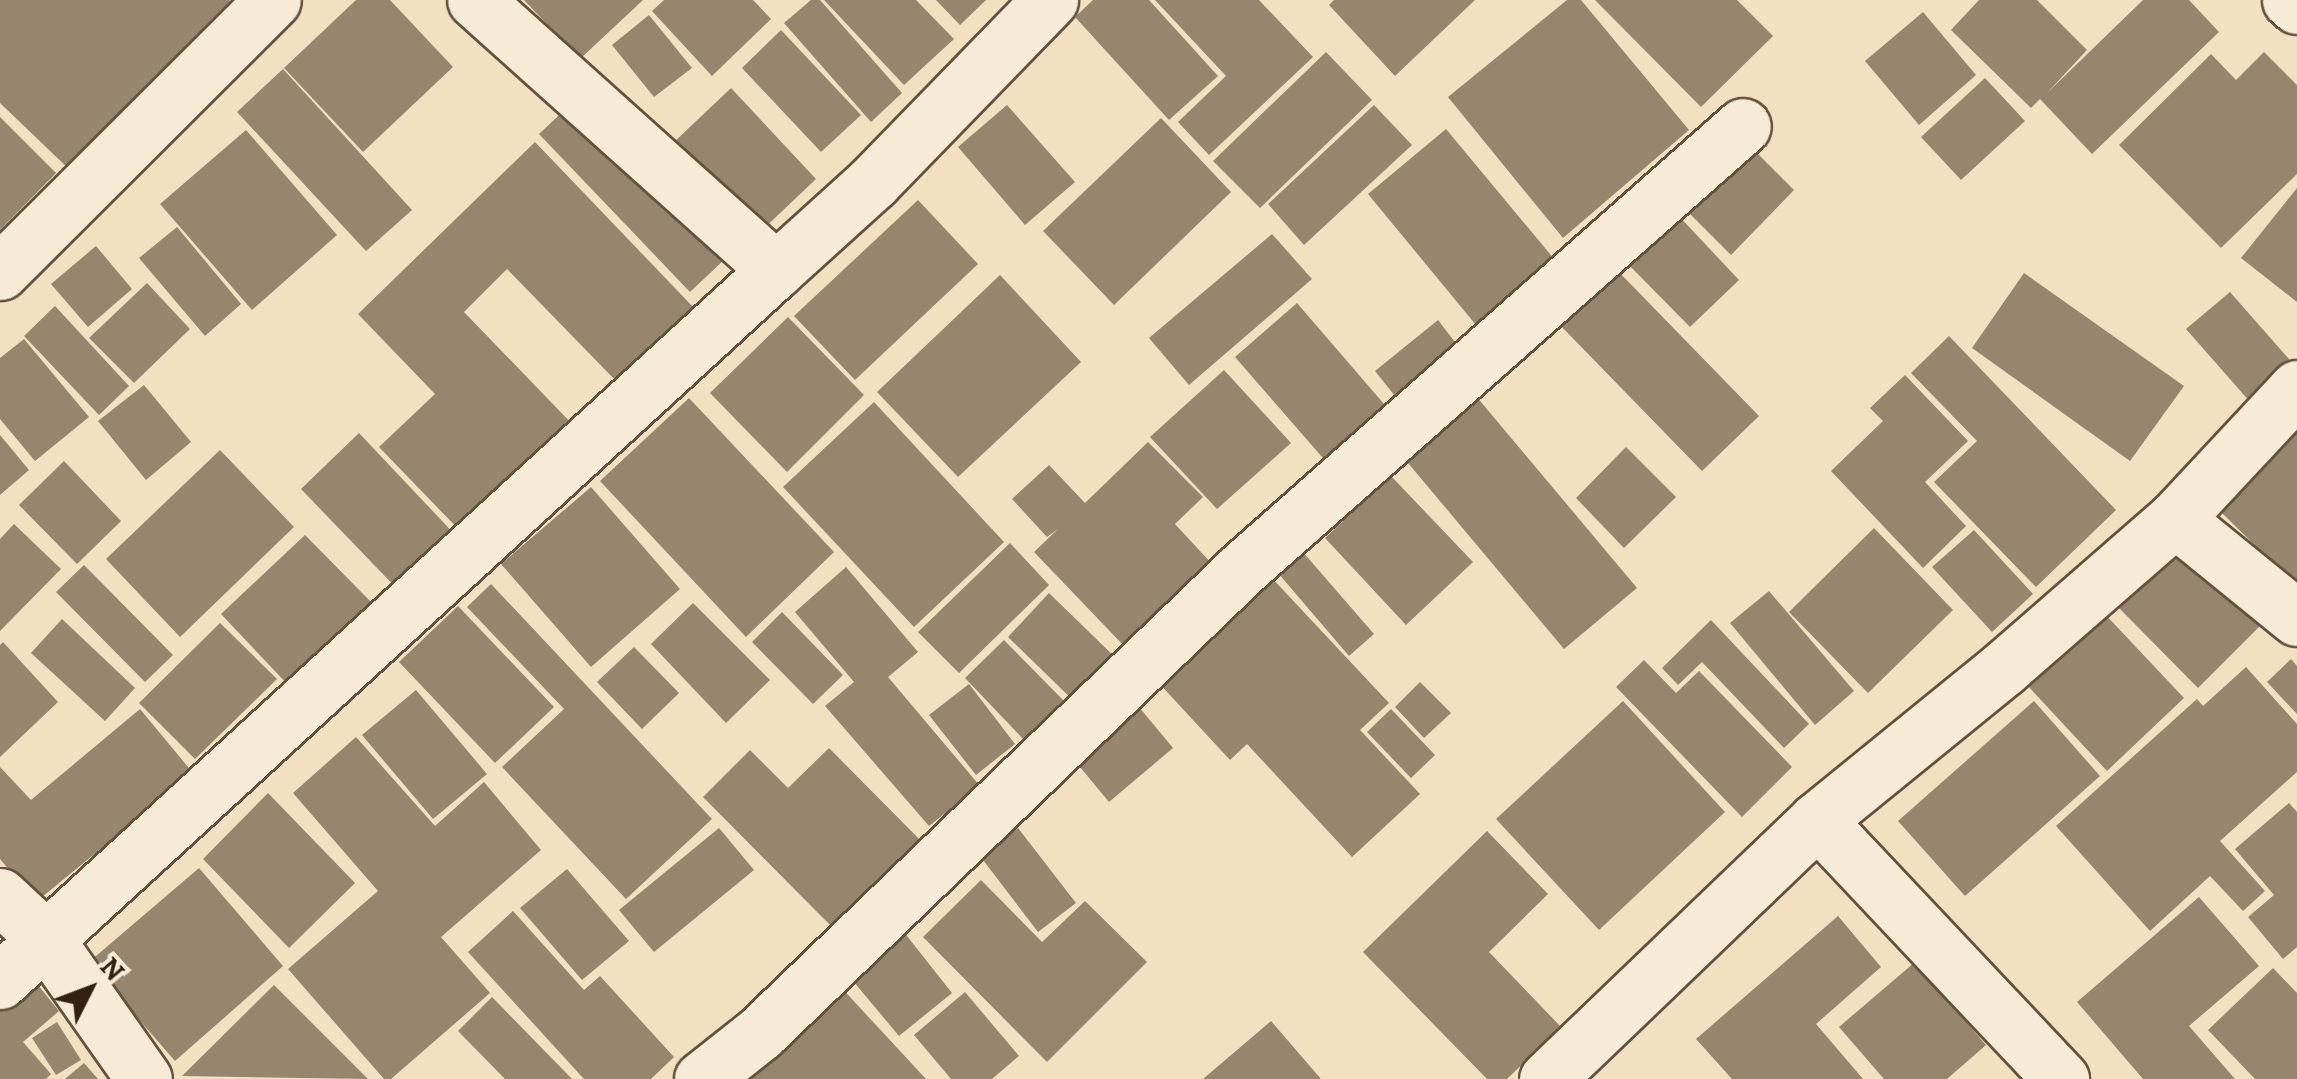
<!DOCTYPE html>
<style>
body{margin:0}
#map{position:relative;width:2297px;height:1079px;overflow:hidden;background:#f3e0c1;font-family:Alegreya,serif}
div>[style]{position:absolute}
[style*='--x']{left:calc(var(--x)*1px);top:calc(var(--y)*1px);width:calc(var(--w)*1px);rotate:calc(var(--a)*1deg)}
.building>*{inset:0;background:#97856d}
.roads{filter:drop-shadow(2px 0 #63523d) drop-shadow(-2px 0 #63523d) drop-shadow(0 2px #63523d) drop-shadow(0 -2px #63523d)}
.minor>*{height:55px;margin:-27.5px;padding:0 27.5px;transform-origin:27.5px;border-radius:27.5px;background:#f7ebd7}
span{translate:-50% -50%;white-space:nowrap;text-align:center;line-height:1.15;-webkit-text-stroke:8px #f7ebd7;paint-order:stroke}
.north{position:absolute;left:40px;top:939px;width:100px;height:100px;-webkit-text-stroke:8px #f7ebd7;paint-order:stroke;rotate:48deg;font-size:28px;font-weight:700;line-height:40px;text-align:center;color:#321}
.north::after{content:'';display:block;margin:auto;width:35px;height:45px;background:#321;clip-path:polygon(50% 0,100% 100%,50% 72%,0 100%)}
</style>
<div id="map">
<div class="building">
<div style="clip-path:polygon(0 0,229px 0,234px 5px,72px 172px,0 103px)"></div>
<div style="clip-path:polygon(356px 0,390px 0,453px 67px,363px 152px,284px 68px)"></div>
<div style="clip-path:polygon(524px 0,643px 0,580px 59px)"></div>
<div style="clip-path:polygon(664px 0,753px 0,771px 19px,712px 76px,652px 11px)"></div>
<div style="clip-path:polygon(811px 0,820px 0,902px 93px,871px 122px,784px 23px)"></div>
<div style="clip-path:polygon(824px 0,916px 0,954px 39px,904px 85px)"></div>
<div style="clip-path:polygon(936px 0,986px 0,960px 25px)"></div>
<div style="clip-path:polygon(1093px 0,1149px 0,1218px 76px,1169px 120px,1075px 17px)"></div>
<div style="clip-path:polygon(1155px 0,1259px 0,1313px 57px,1209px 155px,1178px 122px,1226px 76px)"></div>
<div style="clip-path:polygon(1334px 0,1475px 0,1395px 76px,1329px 5px)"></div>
<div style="clip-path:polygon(1567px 0,1581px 0,1689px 130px,1563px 238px,1448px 97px)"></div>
<div style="clip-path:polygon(1595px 0,1737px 0,1773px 36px,1701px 107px)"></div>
<div style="clip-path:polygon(1979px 0,2037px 0,2087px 50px,2047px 93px,2143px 0,2189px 0,2219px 32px,2092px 154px,2040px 99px,2031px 108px,1951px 30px)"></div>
<div style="clip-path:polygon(1923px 12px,1976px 75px,1919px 125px,1865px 61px)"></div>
<div style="clip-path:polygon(649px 15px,692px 68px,654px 97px,612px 45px)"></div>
<div style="clip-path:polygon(781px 30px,861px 115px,821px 152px,742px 68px)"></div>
<div style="clip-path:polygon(1326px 52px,1372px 100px,1260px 208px,1213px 161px)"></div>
<div style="clip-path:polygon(2264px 52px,2297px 85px,2297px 174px,2221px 248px,2119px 145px,2211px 54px,2236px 80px)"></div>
<div style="clip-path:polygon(283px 69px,412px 210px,366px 251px,237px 112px)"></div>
<div style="clip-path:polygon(1985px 78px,2025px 121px,1961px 180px,1921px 137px)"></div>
<div style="clip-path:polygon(731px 88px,816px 179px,757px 235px,672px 144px)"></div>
<div style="clip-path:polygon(574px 101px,726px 258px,690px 292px,539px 134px)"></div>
<div style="clip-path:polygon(1007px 105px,1075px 182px,1025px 225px,958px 147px)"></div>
<div style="clip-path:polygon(1374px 105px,1412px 145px,1304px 245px,1268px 204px)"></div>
<div style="clip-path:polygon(0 117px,56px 173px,0 230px)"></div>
<div style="clip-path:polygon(1161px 118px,1231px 192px,1114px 305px,1043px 231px)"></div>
<div style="clip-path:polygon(1446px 129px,1555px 260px,1476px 325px,1368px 194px)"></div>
<div style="clip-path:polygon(246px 130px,337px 235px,252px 310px,160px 204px)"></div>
<div style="clip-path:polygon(535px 142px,695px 309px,618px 383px,507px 269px,464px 312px,576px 428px,465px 536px,379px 447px,435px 394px,358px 314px)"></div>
<div style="clip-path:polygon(1748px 144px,1794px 190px,1731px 255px,1684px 208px)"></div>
<div style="clip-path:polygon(2297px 188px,2297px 302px,2241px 258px)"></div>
<div style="clip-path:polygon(918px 200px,978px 264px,855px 380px,794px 316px)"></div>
<div style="clip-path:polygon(1675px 212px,1739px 280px,1690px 327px,1625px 261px)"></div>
<div style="clip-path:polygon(177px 227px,241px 304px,205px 336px,139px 258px)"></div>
<div style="clip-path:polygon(1272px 234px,1312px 279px,1189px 385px,1149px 338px)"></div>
<div style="clip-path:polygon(96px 246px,132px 289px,88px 327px,51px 284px)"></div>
<div style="clip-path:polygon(1614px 267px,1759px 416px,1702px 471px,1558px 323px)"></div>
<div style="clip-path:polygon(2024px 273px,2184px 386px,2130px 461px,1972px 348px)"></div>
<div style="clip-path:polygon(1000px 275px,1081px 362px,958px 477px,877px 392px)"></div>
<div style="clip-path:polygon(147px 283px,190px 329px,134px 383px,89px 338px)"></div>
<div style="clip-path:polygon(2230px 292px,2295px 366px,2251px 403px,2186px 329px)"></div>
<div style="clip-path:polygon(1297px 303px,1390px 411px,1329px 465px,1235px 357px)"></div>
<div style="clip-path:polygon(55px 306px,129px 386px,99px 415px,24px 336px)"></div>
<div style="clip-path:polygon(788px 317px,864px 395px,787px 472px,710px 393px)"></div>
<div style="clip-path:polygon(1438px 320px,1465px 355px,1402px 405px,1375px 371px)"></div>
<div style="clip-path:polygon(1949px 336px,2116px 510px,2036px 587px,1934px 482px,1977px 441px,1911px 373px)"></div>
<div style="clip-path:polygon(24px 339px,89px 417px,35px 461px,0 419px,0 358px)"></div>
<div style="clip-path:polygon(1224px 370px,1291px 443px,1217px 509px,1150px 437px)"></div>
<div style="clip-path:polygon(1905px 375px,1968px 441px,1925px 482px,1966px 526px,1923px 568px,1831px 471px,1883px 421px,1870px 408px)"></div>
<div style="clip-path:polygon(144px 385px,191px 442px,146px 480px,98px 421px)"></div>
<div style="clip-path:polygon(1476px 396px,1637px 588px,1564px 649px,1403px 457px)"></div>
<div style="clip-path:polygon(689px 398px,834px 552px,746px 637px,600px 481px)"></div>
<div style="clip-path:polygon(874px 402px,1004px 542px,914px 627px,783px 487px)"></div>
<div style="clip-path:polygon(2297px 432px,2297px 587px,2219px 510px)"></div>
<div style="clip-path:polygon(359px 433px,460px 540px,403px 595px,301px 489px)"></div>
<div style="clip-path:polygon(0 435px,29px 470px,0 495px)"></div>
<div style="clip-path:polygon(1148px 442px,1203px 497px,1175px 524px,1213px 565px,1126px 648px,1034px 552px,1058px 529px,1047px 537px,1012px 499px,1049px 465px,1085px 503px)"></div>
<div style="clip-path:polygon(1626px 447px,1676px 497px,1624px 548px,1576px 498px)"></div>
<div style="clip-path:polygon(220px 450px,294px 527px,180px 637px,106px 559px)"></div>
<div style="clip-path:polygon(64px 461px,121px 521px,77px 564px,19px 505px)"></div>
<div style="clip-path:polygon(1391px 476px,1473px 562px,1406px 625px,1325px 538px)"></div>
<div style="clip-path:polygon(591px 487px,680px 589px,591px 667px,501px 564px)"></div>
<div style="clip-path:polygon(14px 524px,61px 569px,0 631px,0 539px)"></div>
<div style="clip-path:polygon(1874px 528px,1953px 610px,1868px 693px,1789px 612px)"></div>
<div style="clip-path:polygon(1974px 530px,2033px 594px,1992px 632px,1932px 567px)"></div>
<div style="clip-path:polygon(305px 535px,375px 606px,290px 687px,221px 614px)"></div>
<div style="clip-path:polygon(2187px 541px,2265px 621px,2198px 688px,2119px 608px)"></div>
<div style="clip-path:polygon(1010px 543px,1049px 585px,959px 673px,918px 632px)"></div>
<div style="clip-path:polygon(1302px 551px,1374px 634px,1349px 656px,1278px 573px)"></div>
<div style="clip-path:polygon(84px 565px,173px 655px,145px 682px,56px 592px)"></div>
<div style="clip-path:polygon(846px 567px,918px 652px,888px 677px,980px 786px,929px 826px,825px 706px,854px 682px,795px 612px)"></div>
<div style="clip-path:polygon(1269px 575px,1389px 703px,1360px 730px,1420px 794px,1352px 857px,1247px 744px,1230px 760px,1156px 680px)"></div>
<div style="clip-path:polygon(491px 584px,712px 819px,626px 899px,502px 767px,564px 709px,467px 607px)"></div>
<div style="clip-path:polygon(1769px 591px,1854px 691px,1815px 725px,1730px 623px)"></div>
<div style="clip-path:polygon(1049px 593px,1121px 663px,1079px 706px,1008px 637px)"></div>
<div style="clip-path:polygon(693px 603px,770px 680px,726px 723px,651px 644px)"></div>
<div style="clip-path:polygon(458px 606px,554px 707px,495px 763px,399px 662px)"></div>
<div style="clip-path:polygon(782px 612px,843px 675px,813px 704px,752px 642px)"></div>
<div style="clip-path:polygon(2103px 612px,2184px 698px,2107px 771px,2027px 685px)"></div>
<div style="clip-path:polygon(62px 619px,135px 688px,105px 721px,31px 653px)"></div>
<div style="clip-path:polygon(1711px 620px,1809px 724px,1784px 748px,1702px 662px,1678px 685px,1662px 668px)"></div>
<div style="clip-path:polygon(220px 623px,277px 679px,195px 759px,139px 703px)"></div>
<div style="clip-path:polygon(1004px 640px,1066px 703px,1026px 742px,965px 678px)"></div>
<div style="clip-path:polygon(3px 642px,58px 702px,0 757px,0 645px)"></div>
<div style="clip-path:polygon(634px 647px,679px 693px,642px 729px,597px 682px)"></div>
<div style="clip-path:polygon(2291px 659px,2297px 666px,2297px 714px,2267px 682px)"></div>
<div style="clip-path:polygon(1644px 660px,1676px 693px,1699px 671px,1792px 767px,1742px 817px,1616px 687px)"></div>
<div style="clip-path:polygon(2246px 667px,2297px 724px,2297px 772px,2220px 841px,2265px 891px,2243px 911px,2210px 876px,2150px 931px,2056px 826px,2197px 699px,2203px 706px)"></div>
<div style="clip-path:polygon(1420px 682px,1451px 713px,1424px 738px,1395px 707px)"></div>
<div style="clip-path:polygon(969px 684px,1015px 744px,976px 775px,929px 715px)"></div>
<div style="clip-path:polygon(416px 690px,487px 774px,433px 819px,362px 735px)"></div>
<div style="clip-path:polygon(1623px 701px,1725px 812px,1599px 930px,1496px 819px)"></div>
<div style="clip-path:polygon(2034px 701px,2100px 776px,1965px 896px,1898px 821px)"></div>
<div style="clip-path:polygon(1139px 707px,1173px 748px,1109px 802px,1075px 761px)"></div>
<div style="clip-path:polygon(140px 709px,193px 773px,36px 902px,0 859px,0 767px,31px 800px)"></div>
<div style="clip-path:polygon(1391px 709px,1435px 755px,1411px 778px,1367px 732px)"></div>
<div style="clip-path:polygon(356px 737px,435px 826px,484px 782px,541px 850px,441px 937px,490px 993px,391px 1079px,384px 1079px,288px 969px,378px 891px,293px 793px)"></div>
<div style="clip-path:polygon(829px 748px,929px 849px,841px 936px,703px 797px,750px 750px,788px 788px)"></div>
<div style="clip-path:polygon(268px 793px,355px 883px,289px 948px,203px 859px)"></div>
<div style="clip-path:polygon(2289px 803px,2297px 812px,2297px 947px,2283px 959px,2248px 917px,2274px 895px,2235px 849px)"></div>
<div style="clip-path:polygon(719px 828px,754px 870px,654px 952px,619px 910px)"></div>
<div style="clip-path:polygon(1018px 828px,1076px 903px,1038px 932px,980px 856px)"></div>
<div style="clip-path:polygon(1487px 831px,1548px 894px,1489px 952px,1561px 1027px,1507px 1079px,1487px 1079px,1363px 952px)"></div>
<div style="clip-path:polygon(199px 868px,283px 966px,175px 1061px,89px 962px)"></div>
<div style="clip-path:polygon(567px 869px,629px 941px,582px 980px,520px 908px)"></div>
<div style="clip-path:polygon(981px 880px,1042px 942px,1085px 901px,1147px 962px,1047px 1062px,923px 937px)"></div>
<div style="clip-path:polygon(2199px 897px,2259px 966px,2189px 1026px,2235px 1079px,2143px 1079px,2077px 1002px)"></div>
<div style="clip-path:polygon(513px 911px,584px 990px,600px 976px,674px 1057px,651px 1079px,584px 1079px,468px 952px)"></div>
<div style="clip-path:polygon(1838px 916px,1881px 967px,1816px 1024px,1863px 1079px,1732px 1079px,1696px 1039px)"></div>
<div style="clip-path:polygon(903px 931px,952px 993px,899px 1036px,848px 975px)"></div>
<div style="clip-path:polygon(1915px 962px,1986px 1045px,1947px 1079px,1884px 1079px,1839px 1027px)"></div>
<div style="clip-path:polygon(2273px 968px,2297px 993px,2297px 1079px,2255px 1079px,2208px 1030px)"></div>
<div style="clip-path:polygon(33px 979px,59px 1011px,23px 1042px,51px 1074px,46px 1079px,0 1079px,0 1007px)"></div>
<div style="clip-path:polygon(837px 983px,926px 1079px,734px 1079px)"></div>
<div style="clip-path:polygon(274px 985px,368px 1079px,182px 1076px)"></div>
<div style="clip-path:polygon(965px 992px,1019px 1056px,992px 1079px,951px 1079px,914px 1035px)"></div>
<div style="clip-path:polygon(492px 997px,572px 1079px,505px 1079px,458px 1031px)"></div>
<div style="clip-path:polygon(1271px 1021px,1321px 1079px,1203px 1079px)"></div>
<div style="clip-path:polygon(57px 1022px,81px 1060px,56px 1075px,32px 1038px)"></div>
<div style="clip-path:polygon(84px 1063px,98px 1079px,65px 1079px)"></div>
</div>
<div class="roads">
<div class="minor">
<div style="--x:2290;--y:0;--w:9;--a:41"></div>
<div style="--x:776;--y:270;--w:131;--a:-42.2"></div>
<div style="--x:873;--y:182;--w:254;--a:-45.8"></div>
<div style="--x:0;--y:272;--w:385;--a:-44.9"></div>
<div style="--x:2175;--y:519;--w:157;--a:39.1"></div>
<div style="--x:1817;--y:820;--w:356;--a:46.7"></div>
<div style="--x:0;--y:896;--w:62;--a:43"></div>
<div style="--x:45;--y:938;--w:172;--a:54.9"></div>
<div style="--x:0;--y:981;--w:1052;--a:-42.5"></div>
<div style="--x:776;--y:270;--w:404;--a:-138.1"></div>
<div style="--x:702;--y:1079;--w:74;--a:-38.4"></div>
<div style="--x:760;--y:1033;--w:670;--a:-43.91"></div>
<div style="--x:1243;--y:568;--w:667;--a:-41.48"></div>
<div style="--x:1547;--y:1079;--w:374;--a:-43.8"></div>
<div style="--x:1817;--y:820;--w:241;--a:-39.1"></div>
<div style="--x:2004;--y:668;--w:227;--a:-41.1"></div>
<div style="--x:2175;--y:519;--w:179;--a:-47"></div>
</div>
</div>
<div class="north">N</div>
</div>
